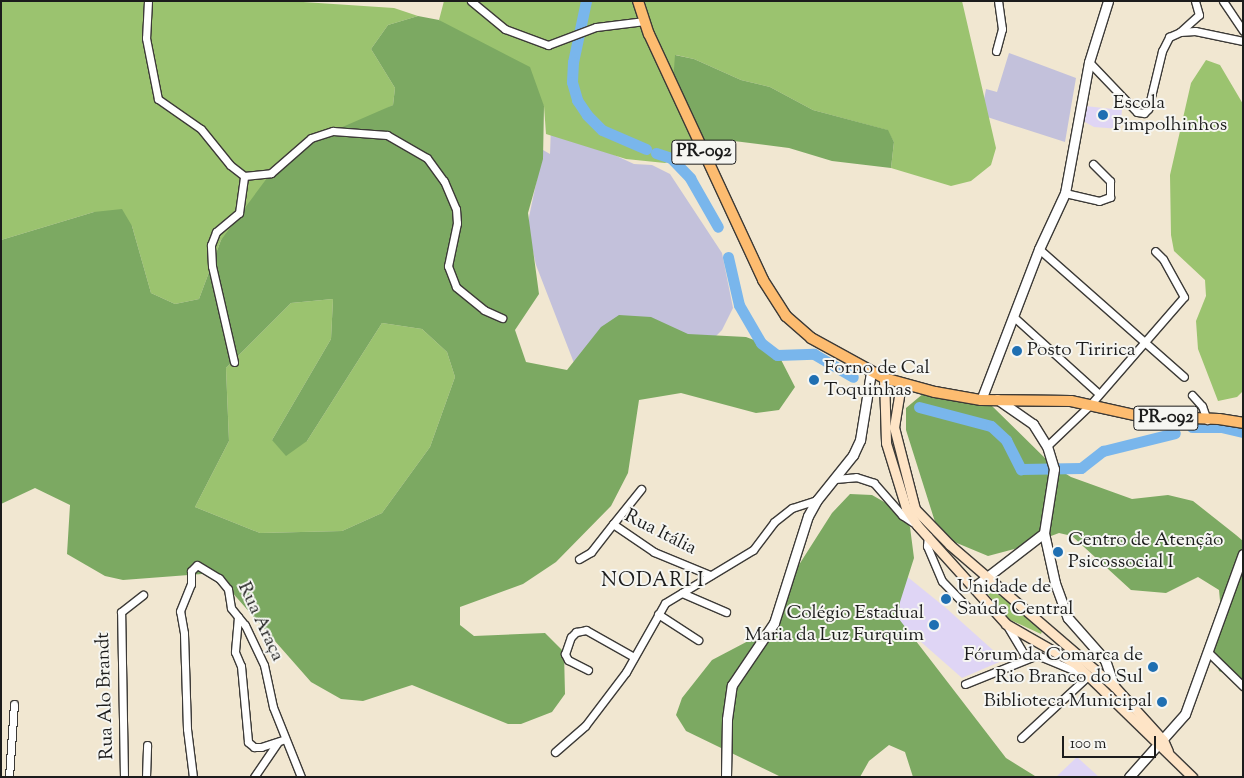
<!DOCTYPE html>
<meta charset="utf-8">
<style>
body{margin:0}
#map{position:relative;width:1244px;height:778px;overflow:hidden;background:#f1e7d1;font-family:"Sorts Mill Goudy",serif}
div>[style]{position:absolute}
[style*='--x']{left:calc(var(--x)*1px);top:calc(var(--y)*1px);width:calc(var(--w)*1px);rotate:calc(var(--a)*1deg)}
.built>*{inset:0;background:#dfd5f5}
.industrial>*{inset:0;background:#c3c1db}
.green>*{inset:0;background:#9bc36f}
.forest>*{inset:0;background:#7ca962}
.river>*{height:11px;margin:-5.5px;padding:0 5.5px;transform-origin:5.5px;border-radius:5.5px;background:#79b6ec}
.roads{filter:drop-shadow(1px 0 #3c3a37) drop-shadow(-1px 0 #3c3a37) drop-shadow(0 1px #3c3a37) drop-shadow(0 -1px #3c3a37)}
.minor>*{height:7px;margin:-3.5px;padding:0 3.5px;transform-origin:3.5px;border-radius:3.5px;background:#fff}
.tertiary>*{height:9px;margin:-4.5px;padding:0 4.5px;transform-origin:4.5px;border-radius:4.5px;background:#fff}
.secondary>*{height:9px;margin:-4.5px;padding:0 4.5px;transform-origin:4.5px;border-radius:4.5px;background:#fee4c6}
.primary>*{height:10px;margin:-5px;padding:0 5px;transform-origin:5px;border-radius:5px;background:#fdbc70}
.dots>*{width:14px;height:14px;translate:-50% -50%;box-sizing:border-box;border:2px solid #f6f6f2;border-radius:50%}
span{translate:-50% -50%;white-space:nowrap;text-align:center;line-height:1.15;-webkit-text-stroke:4px #f6f6f2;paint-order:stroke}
.shield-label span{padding:1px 4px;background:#f6f6f2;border:1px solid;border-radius:4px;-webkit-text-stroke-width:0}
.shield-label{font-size:18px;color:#1c1c1c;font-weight:700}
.poi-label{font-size:19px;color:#1c1c1c}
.left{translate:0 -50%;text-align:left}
.right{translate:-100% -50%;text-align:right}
.street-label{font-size:19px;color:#1c1c1c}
.neighbourhood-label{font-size:20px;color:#1c1c1c;letter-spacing:1px}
.frame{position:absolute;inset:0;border:2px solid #1c1c1c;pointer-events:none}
.scale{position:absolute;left:1062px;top:736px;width:94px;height:22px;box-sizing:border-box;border:2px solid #1c1c1c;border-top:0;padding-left:6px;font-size:15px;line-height:18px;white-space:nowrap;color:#1c1c1c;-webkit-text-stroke:4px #f6f6f2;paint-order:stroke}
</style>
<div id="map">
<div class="built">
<div style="clip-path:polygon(1085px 106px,1122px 110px,1120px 129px,1094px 127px,1083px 121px)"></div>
<div style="clip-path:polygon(899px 570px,946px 608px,1004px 660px,962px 678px,871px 598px)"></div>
<div style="clip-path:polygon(1077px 757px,1099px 777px,1056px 777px)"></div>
</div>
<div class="industrial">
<div style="clip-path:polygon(1009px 53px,1076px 78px,1065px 142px,981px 115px,986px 89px,997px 92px)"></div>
<div style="clip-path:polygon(551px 126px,634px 164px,652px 165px,670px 174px,722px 253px,733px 308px,722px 330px,707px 345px,574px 363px,536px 265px,529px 234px,529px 217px,543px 150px,550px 154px)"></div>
</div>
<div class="green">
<div style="clip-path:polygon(1px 1px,288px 1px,394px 8px,418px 16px,388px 25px,371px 49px,395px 88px,393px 105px,367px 119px,221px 240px,199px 299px,175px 304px,151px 293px,132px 226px,94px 212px,1px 240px)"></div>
<div style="clip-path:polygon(444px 1px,962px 1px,996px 148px,991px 165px,971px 181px,951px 186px,891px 168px,894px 142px,887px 130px,813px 110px,770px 87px,741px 80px,694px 59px,676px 55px,673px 81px,708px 148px,665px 163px,626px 159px,546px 134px,544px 106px,439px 20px)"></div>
<div style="clip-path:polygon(1206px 60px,1220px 65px,1243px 104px,1243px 391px,1237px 397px,1218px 401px,1198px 349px,1196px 321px,1206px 296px,1205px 280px,1174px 251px,1171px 235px,1170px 175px,1191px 83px)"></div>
<div style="clip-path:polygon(333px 299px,331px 339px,272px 440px,307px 441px,382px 323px,422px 329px,447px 352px,455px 377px,430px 447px,382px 513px,342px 531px,260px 533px,195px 507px,229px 441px,226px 368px,291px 303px)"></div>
<div style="clip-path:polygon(987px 586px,1043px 629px,1041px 634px,1006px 618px,985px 590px)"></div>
</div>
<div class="forest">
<div style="clip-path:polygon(evenodd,418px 16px,439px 20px,530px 67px,544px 106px,543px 159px,528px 213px,539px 294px,515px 330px,526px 362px,567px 370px,601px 327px,619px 315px,651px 317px,688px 334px,746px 337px,775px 348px,795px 387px,779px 410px,756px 413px,681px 393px,639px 400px,628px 473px,611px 506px,556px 562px,523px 584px,460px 607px,460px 625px,474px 636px,545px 633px,564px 652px,565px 694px,552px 712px,521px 724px,508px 724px,412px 685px,363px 701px,341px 699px,311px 682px,215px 573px,123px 580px,105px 576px,67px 554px,70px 505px,35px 488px,1px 504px,1px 240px,94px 212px,122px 209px,132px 226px,151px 293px,175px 304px,199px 299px,221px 240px,276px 166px,308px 142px,393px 105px,395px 88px,371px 49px,388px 25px,418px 16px,333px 299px,331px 339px,272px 440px,286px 456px,307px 441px,382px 323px,422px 329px,447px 352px,455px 377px,430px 447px,382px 513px,342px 531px,260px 533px,195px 507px,229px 441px,226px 368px,291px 303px,333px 299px)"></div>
<div style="clip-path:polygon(675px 55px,694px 59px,741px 80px,770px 87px,813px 110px,888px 130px,894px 142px,891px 168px,832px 161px,789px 148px,734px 141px,708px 148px,673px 81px)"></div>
<div style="clip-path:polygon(924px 393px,954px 394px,992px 406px,1053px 466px,1071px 477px,1132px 499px,1168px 495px,1193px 501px,1236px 535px,1243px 541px,1243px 682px,1219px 671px,1212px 643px,1222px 623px,1219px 590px,1198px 577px,1166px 593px,1131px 590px,1072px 536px,1059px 533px,1022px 547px,988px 556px,952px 541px,936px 525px,906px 430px,906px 408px)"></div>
<div style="clip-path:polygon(850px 494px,872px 495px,900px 511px,910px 527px,914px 558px,900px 602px,899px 619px,1006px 758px,1035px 776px,913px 777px,905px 752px,889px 745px,869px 761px,860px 777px,781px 777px,686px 731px,676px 715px,682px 698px,712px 660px,752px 639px,767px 627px,781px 593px,832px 513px)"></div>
</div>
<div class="river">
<div style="--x:586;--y:1;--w:62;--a:102"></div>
<div style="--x:573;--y:62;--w:20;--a:93"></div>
<div style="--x:572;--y:82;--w:19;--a:74"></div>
<div style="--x:577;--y:100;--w:18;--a:56"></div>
<div style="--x:587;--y:115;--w:21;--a:45"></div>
<div style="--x:602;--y:130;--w:48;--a:23.4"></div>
<div style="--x:656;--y:153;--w:16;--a:18"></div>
<div style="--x:671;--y:158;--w:28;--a:46"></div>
<div style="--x:690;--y:178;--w:56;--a:60.3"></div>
<div style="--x:728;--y:257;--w:49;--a:77.1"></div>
<div style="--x:739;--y:305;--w:44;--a:59.9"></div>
<div style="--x:761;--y:343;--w:20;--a:37"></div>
<div style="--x:777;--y:355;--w:37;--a:-2"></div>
<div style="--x:814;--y:354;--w:45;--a:30.5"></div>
<div style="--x:919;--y:407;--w:74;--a:14.8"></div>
<div style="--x:991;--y:426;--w:21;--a:43"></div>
<div style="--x:1006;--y:440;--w:33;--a:63"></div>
<div style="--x:1021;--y:469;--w:60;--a:-1"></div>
<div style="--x:1081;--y:468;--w:28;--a:-38"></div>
<div style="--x:1103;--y:451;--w:74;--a:-14"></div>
<div style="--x:1192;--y:427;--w:29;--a:0"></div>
<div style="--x:1221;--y:427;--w:23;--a:13"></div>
</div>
<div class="roads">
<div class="minor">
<div style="--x:148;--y:1;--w:37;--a:93"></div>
<div style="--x:146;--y:38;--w:62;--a:78.9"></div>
<div style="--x:158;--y:99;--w:52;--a:34.9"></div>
<div style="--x:201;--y:129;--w:46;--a:51.1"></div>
<div style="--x:230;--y:165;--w:18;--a:38"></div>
<div style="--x:244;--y:176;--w:27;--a:-6"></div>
<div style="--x:271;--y:173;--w:53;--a:-41.2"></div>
<div style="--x:311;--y:138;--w:23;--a:-18"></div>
<div style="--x:333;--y:131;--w:54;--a:4.2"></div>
<div style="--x:387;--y:135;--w:46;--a:29.9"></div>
<div style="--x:427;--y:158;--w:29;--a:54"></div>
<div style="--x:444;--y:181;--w:30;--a:67"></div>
<div style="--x:456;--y:209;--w:14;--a:86"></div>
<div style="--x:457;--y:223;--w:44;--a:101.8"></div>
<div style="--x:448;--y:266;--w:22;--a:69"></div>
<div style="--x:456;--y:287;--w:36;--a:39"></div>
<div style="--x:484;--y:310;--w:20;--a:24"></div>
<div style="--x:471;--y:1;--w:44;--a:39.5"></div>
<div style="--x:505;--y:29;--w:46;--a:20.4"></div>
<div style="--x:548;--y:45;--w:51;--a:-20.6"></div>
<div style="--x:596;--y:27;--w:49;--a:-7"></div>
<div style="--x:1223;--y:1;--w:36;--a:56"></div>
<div style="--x:1181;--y:31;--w:24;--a:-42"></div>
<div style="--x:1199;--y:15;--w:15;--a:-106"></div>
<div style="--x:996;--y:51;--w:23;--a:-75"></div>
<div style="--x:1002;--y:29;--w:28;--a:-98"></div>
<div style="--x:1089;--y:62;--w:69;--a:46.2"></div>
<div style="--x:1137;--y:112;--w:7;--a:8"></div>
<div style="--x:1144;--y:113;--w:6;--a:-45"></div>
<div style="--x:1148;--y:109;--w:60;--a:-76.4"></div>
<div style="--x:1162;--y:51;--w:16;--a:-63"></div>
<div style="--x:1169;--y:37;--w:12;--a:-24"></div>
<div style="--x:1180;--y:32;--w:15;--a:-4"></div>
<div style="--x:1195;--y:31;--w:49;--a:11.8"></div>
<div style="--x:1065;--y:193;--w:35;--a:13"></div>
<div style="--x:1099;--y:201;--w:12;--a:-20"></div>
<div style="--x:1110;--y:197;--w:16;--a:-90"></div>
<div style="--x:1110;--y:181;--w:24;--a:-135"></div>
<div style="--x:1039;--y:249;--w:193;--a:41.4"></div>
<div style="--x:1015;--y:318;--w:113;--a:42.1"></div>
<div style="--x:234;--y:362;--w:98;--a:-102.9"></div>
<div style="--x:212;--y:266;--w:21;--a:-93"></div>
<div style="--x:211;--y:245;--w:14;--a:-69"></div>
<div style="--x:216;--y:232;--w:30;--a:-40"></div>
<div style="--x:239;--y:213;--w:37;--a:-82"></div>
<div style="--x:1192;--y:395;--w:15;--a:48"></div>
<div style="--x:1202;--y:406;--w:15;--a:70"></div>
<div style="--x:1047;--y:446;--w:59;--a:-43.6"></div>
<div style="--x:1090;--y:405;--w:143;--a:-49"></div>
<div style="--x:1184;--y:297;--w:43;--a:-118.9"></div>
<div style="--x:1163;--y:259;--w:11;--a:-135"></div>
<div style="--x:835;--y:479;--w:21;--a:-5"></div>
<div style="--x:856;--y:477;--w:19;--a:18"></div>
<div style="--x:874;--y:483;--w:43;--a:48.8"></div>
<div style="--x:902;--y:515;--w:14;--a:34"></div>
<div style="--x:613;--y:524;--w:45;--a:-51.3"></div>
<div style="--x:928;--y:536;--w:10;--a:96"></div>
<div style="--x:927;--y:546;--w:38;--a:67"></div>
<div style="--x:942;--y:581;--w:37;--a:46"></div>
<div style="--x:579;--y:559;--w:14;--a:-30"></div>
<div style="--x:591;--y:552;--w:36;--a:-52"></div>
<div style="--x:613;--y:524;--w:50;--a:34.3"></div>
<div style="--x:654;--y:552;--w:61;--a:22.3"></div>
<div style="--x:682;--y:593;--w:48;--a:23.4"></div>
<div style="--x:658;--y:614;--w:48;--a:33"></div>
<div style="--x:238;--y:617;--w:35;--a:95"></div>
<div style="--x:235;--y:652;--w:15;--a:67"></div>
<div style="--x:241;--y:666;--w:76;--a:84.7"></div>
<div style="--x:248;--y:742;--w:8;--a:40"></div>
<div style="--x:254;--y:747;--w:7;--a:0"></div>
<div style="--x:261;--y:747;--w:25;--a:-18"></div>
<div style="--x:1006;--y:624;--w:39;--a:59"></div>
<div style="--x:1208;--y:652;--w:49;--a:44.2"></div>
<div style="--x:588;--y:670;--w:22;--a:-153"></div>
<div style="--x:568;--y:660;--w:7;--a:-117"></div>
<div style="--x:565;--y:654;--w:18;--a:-71"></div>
<div style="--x:571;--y:637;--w:7;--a:-45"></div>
<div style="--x:576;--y:632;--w:10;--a:-11"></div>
<div style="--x:586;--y:630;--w:55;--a:29.4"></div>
<div style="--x:965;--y:684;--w:78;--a:-21.9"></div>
<div style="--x:1037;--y:655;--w:55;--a:22.4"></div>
<div style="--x:1088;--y:676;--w:91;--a:137.2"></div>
<div style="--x:555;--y:752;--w:40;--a:-41"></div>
<div style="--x:585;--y:726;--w:68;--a:-52.8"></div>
<div style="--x:626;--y:672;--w:79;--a:-60.5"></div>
<div style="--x:665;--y:603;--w:103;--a:-31.1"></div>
<div style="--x:753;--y:550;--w:35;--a:-53"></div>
<div style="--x:774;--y:522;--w:23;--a:-38"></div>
<div style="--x:792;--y:508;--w:26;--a:-18"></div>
<div style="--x:9;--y:777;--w:73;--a:-86.1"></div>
<div style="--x:124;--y:777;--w:165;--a:-91"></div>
<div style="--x:121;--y:612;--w:28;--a:-38"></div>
<div style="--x:146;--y:777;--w:32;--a:-88"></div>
<div style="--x:193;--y:777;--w:48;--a:-97.1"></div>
<div style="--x:187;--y:729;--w:96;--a:-91.8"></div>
<div style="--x:184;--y:633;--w:22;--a:-100"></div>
<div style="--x:180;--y:611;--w:29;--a:-68"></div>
<div style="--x:191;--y:584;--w:13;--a:-90"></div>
<div style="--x:191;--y:571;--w:8;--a:-45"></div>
<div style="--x:197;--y:565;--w:26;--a:31"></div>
<div style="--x:219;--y:578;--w:14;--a:51"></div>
<div style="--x:228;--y:589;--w:19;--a:81"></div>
<div style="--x:231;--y:608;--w:22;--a:51"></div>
<div style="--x:245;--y:625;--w:44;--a:64.6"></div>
<div style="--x:264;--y:665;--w:43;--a:77.9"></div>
<div style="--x:273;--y:707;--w:75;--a:68.2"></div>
<div style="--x:254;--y:777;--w:42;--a:-55.6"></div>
</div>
<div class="tertiary">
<div style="--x:997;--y:399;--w:44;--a:34.8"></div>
<div style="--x:1033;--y:424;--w:26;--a:58"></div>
<div style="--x:1047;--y:446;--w:24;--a:73"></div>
<div style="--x:1054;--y:469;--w:65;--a:98.9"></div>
<div style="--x:1044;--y:533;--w:51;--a:77.6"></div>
<div style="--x:1055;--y:583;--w:37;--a:70"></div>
<div style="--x:1068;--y:618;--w:56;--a:48.6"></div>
<div style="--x:1105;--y:660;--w:28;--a:71"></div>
<div style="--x:981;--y:400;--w:162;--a:-69"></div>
<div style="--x:1039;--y:249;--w:62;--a:-65.1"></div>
<div style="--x:1065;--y:193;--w:133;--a:-79.6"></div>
<div style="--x:1089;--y:62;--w:64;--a:-72.7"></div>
<div style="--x:974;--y:587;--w:88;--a:-37.6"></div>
<div style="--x:726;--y:777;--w:58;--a:-89"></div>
<div style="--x:727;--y:719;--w:34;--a:-82"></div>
<div style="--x:732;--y:685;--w:75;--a:-55.9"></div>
<div style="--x:774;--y:623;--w:112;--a:-72.4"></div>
<div style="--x:808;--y:516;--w:18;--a:-61"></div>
<div style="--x:817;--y:500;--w:58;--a:-51.3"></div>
<div style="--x:853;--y:455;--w:17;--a:-65"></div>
<div style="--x:860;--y:440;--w:69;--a:-80.8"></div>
<div style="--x:1129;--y:777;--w:84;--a:-48.4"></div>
<div style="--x:1185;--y:714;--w:170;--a:-70.1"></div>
</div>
<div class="secondary">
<div style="--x:884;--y:378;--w:65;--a:88.2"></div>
<div style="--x:886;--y:443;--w:68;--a:72.9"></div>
<div style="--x:906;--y:508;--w:20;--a:57"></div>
<div style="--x:917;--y:525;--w:133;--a:48"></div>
<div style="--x:1006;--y:624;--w:81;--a:29.7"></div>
<div style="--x:1076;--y:664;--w:162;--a:44.2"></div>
<div style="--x:901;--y:384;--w:44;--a:99.2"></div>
<div style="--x:894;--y:427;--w:85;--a:75.6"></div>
<div style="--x:915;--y:509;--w:50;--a:45.8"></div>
<div style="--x:950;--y:545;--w:216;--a:40.7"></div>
<div style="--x:1114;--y:686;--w:73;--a:47.8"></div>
<div style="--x:1163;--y:740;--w:12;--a:66"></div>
</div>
<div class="primary">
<div style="--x:638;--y:1;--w:35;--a:72"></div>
<div style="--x:649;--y:34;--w:271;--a:65.1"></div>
<div style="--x:763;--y:280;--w:43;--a:57.4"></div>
<div style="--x:786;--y:316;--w:33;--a:41"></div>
<div style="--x:811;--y:338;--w:83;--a:28.7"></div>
<div style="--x:884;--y:378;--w:53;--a:15.4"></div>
<div style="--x:935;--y:392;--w:47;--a:9.9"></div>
<div style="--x:981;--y:400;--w:90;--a:0.6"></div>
<div style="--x:1071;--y:401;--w:70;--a:12.4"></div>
<div style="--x:1139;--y:416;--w:80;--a:2.1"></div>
<div style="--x:1219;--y:419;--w:24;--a:9"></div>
</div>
</div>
<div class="dots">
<div style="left:1103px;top:115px;background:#1f6fb2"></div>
<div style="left:1017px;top:351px;background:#1f6fb2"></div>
<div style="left:814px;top:380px;background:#1f6fb2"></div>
<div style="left:1058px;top:552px;background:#1f6fb2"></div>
<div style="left:946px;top:599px;background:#1f6fb2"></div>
<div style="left:934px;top:625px;background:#1f6fb2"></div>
<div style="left:1153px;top:667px;background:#1f6fb2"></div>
<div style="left:1162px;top:702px;background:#1f6fb2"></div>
</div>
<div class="shield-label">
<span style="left:704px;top:152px">PR-092</span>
<span style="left:1166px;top:418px">PR-092</span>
</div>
<div class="poi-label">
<span class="left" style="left:1113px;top:115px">Escola<br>Pimpolhinhos</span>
<span class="left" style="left:1027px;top:351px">Posto Tiririca</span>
<span class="left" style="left:824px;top:380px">Forno de Cal<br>Toquinhas</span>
<span class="left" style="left:1068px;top:552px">Centro de Atenção<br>Psicossocial I</span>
<span class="left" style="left:957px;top:599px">Unidade de<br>Saúde Central</span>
<span class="right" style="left:924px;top:625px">Colégio Estadual<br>Maria da Luz Furquim</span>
<span class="right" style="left:1143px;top:667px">Fórum da Comarca de<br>Rio Branco do Sul</span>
<span class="right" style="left:1152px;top:702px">Biblioteca Municipal</span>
</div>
<div class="street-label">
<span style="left:660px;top:533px;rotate:27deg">Rua Itália</span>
<span style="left:260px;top:622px;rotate:65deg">Rua Araça</span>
<span style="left:106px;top:696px;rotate:-92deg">Rua Alo Brandt</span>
</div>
<div class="neighbourhood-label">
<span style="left:653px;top:581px">NODARI I</span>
</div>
<div class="frame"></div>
<div class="scale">100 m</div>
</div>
